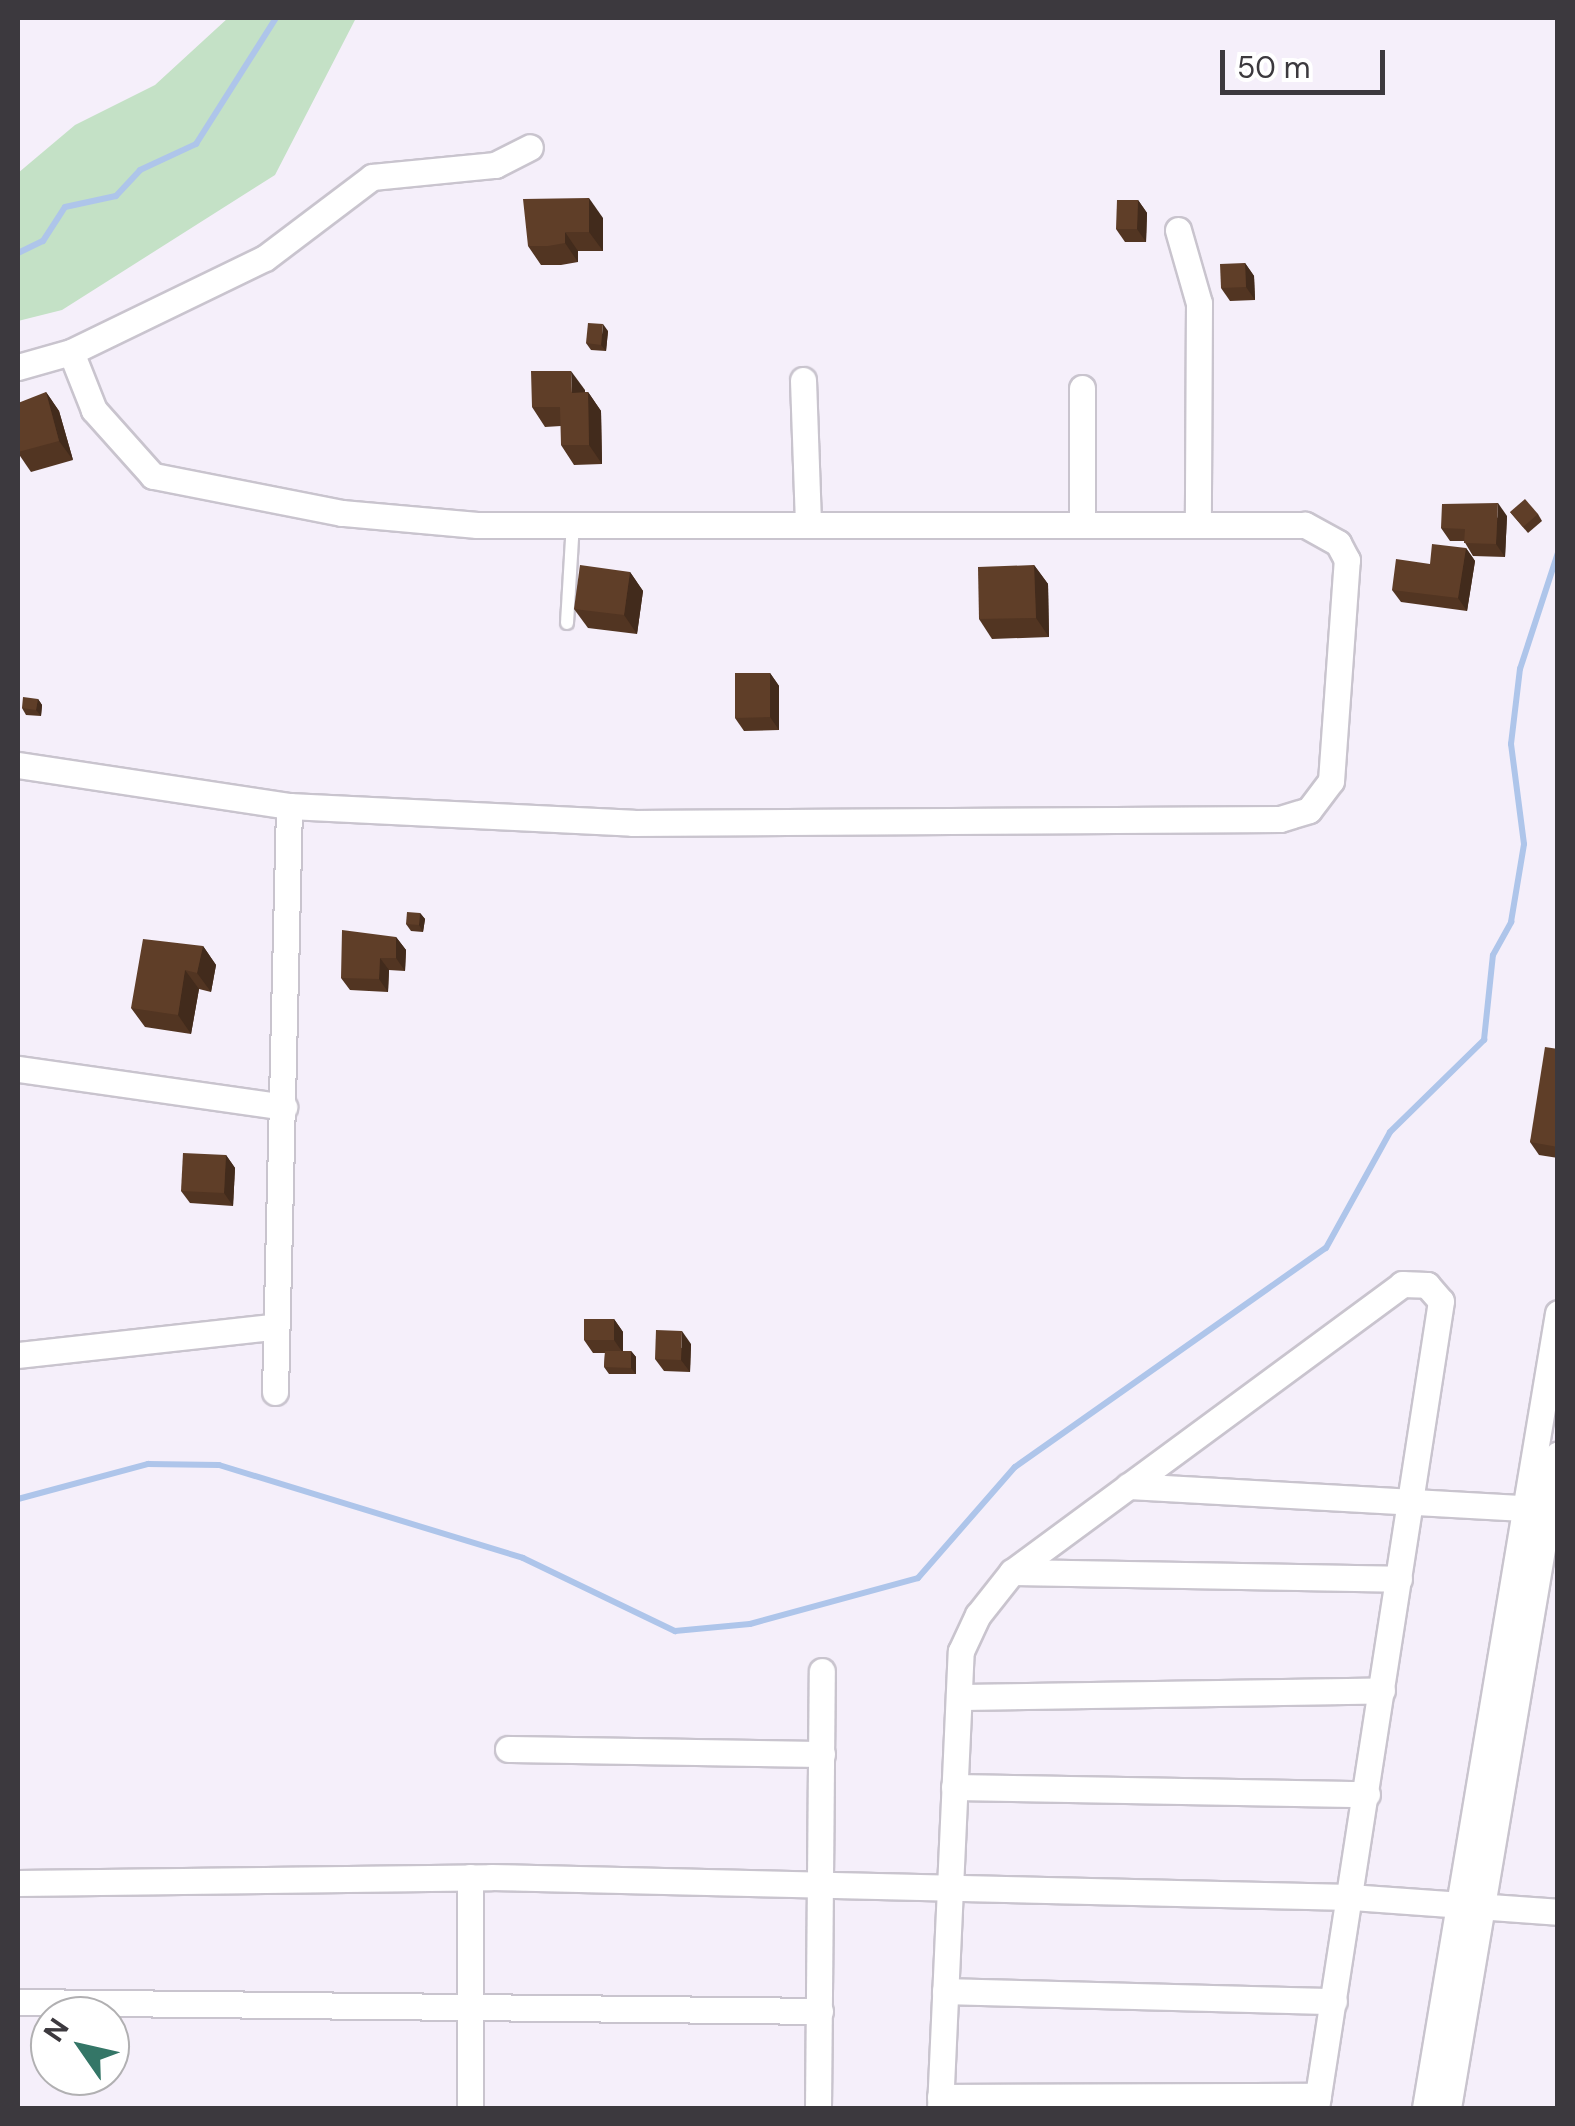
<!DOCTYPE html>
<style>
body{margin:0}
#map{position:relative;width:1575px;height:2126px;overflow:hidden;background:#f5effa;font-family:"DM Sans",sans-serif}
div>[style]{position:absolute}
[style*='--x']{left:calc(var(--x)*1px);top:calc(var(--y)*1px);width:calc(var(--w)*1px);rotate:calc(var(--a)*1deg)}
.green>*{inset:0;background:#c4e1c6}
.stream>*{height:6px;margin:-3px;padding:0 3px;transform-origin:3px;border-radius:3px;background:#aec5ea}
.roads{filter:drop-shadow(2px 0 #c9c4ce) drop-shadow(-2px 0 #c9c4ce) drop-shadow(0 2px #c9c4ce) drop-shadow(0 -2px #c9c4ce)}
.lane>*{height:12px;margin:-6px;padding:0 6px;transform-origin:6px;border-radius:6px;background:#fff}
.street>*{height:25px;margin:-12.5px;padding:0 12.5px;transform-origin:12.5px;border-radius:12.5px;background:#fff}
.wall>*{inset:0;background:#523522}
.shaded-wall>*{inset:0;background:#422b1c}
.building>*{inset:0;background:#5f3e28}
span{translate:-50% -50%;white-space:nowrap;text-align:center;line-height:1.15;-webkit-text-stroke:10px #fff;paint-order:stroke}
.frame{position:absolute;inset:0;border:20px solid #3c393e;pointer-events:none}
.north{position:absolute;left:30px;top:1996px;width:100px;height:100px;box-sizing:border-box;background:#fff;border:2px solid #b1b0b2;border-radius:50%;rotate:304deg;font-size:28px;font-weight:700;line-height:40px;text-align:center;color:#3c393e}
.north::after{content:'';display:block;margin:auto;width:35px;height:45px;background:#347667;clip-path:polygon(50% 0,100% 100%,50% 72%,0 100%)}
.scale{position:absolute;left:1220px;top:50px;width:165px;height:45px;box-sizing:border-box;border:5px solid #3c393e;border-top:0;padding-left:12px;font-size:30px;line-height:35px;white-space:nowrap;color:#3c393e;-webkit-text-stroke:8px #fff;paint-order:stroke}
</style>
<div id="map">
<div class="green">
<div style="clip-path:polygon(228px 18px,356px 18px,275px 175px,62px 310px,18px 321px,18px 173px,75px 125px,155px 85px)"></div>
</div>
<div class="stream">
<div style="--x:18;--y:253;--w:28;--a:-26"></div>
<div style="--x:43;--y:241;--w:40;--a:-57.1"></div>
<div style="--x:65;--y:207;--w:52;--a:-12.2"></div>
<div style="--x:116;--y:196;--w:35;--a:-47"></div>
<div style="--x:140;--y:170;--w:62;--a:-24.9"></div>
<div style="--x:196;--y:144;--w:149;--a:-57.6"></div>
<div style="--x:18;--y:1499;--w:135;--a:-15.1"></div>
<div style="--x:148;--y:1464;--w:71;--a:0.8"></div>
<div style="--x:219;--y:1465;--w:318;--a:17"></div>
<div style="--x:523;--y:1558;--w:169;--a:25.7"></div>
<div style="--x:675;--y:1631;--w:75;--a:-5.3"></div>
<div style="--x:750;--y:1624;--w:174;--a:-15.3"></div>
<div style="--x:918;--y:1578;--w:147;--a:-48.9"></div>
<div style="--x:1015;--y:1467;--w:380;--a:-35.2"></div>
<div style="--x:1326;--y:1248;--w:132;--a:-61.1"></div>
<div style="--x:1390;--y:1132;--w:132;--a:-44.4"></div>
<div style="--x:1484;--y:1040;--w:85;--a:-84"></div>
<div style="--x:1493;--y:955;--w:38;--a:-61"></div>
<div style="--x:1511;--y:922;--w:79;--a:-80.5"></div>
<div style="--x:1524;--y:844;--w:101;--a:-97.4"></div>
<div style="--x:1511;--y:744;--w:76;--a:-83.2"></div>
<div style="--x:1520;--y:669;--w:122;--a:-71.9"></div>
</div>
<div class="roads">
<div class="lane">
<div style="--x:567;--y:623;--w:100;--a:-86.6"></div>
</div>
<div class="street">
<div style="--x:1178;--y:230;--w:76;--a:74"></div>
<div style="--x:1199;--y:303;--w:219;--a:90.3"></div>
<div style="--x:18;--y:367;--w:55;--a:-15.8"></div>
<div style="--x:71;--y:352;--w:216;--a:-25.9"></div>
<div style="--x:265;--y:258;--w:134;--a:-37.1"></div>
<div style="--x:372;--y:177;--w:124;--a:-5.6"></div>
<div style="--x:495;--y:165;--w:39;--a:-27"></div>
<div style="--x:803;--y:380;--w:142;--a:88"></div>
<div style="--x:1082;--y:388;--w:131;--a:90"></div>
<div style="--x:18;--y:765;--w:274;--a:8.6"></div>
<div style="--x:289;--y:806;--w:344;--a:2.8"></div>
<div style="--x:633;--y:823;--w:647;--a:-0.35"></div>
<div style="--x:1280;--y:819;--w:30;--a:-17"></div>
<div style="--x:1309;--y:810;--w:36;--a:-53"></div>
<div style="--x:1331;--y:781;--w:222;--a:-85.9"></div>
<div style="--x:1347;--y:560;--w:19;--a:-118"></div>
<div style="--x:1338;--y:543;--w:38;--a:-151"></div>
<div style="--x:1305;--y:525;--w:828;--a:180"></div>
<div style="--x:477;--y:525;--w:136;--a:-174.9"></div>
<div style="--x:342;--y:513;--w:193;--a:-168.9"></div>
<div style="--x:153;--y:476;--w:89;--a:-131.8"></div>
<div style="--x:94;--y:410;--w:62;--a:-111.6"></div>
<div style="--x:18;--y:1069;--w:269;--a:8.1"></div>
<div style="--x:18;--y:1355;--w:256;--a:-6.3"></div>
<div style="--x:275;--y:1392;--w:586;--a:-88.63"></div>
<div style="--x:1128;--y:1486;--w:411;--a:3.2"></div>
<div style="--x:1012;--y:1572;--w:387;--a:1"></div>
<div style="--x:959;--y:1697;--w:423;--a:-0.9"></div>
<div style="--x:508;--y:1749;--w:314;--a:0.9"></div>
<div style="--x:954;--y:1787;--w:413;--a:1"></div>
<div style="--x:470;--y:1877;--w:231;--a:90"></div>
<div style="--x:18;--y:1883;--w:473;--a:-0.7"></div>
<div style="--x:491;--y:1877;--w:860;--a:1.33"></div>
<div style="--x:1351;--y:1897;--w:208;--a:4.1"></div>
<div style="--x:945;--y:1991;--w:389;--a:1.5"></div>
<div style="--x:18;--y:2002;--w:802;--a:0.64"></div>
<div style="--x:940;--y:2097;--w:378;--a:-0.2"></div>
<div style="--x:818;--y:2108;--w:437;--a:-89.5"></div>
<div style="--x:940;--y:2108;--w:457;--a:-87.4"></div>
<div style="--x:961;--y:1651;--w:40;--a:-65"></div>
<div style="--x:978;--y:1615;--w:55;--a:-51.7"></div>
<div style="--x:1012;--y:1572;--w:485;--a:-36.4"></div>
<div style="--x:1402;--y:1284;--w:25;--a:2"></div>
<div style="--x:1427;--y:1285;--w:21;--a:49"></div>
<div style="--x:1441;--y:1301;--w:817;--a:98.8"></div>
<div style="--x:1425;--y:2108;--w:806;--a:-80.5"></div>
<div style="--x:1448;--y:2108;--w:663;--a:-80.45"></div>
</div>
</div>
<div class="wall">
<div style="clip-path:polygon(1138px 200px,1147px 213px,1146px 242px,1125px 242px,1116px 229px)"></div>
<div style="clip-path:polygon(603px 218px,603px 251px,578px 251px,578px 262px,561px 265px,541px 265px,528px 246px)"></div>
<div style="clip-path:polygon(1245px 263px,1254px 276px,1255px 300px,1230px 301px,1221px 288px)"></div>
<div style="clip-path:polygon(608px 331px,606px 351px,591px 350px,586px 343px)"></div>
<div style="clip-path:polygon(585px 390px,585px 392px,588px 392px,601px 411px,602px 464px,574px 465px,561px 445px,561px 426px,545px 427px,532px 407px)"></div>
<div style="clip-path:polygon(46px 392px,59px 411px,73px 460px,31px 472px,18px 453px)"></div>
<div style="clip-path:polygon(1510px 512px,1538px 514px,1542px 521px,1528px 533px)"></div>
<div style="clip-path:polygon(1507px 516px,1505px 557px,1473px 556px,1464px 541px,1450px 541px,1441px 528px)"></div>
<div style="clip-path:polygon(1466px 548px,1475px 561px,1467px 611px,1401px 602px,1392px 590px)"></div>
<div style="clip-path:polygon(1034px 565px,1048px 584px,1049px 637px,992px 639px,979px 619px)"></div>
<div style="clip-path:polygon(630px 572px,643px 591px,637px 634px,588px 628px,574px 609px)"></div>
<div style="clip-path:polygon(770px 673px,779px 686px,779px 730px,744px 731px,735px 718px)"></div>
<div style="clip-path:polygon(38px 699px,42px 705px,41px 716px,26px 715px,22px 708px)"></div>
<div style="clip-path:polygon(420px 913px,425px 919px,423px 932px,411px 931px,406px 924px)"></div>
<div style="clip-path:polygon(396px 937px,406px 950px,405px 971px,389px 970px,388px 992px,350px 990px,341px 978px)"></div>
<div style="clip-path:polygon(203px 946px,216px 965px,211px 992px,199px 989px,191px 1034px,145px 1027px,131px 1008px)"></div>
<div style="clip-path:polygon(1558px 1049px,1558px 1158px,1539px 1155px,1530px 1142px)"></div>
<div style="clip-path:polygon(226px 1155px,235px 1168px,233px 1206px,190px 1203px,181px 1191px)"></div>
<div style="clip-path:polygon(614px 1319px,623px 1332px,623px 1351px,631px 1351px,636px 1357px,636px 1374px,609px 1374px,604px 1367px,605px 1353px,593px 1353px,584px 1340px)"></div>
<div style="clip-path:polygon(691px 1344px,690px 1372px,664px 1371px,655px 1359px)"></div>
</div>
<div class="shaded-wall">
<div style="clip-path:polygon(589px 198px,603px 218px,603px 251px,589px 232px)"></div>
<div style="clip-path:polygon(1138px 200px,1147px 213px,1146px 242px,1137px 229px)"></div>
<div style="clip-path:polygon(565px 232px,578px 251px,578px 262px,565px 243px)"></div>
<div style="clip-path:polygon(1245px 263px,1254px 276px,1255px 300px,1246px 287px)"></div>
<div style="clip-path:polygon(603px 324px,608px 331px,606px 351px,601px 345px)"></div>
<div style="clip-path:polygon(571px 371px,585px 390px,585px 412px,572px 393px)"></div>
<div style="clip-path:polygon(46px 392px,59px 411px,73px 460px,59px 441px)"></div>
<div style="clip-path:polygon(588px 392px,601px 411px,602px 464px,589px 445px)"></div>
<div style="clip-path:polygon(1498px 503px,1507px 516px,1505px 557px,1496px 544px)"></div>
<div style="clip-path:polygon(1466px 548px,1475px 561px,1467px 611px,1458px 598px)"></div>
<div style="clip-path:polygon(1034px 565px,1048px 584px,1049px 637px,1036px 618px)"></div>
<div style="clip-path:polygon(630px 572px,643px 591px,637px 634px,624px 615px)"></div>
<div style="clip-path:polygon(770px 673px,779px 686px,779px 730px,770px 717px)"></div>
<div style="clip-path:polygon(38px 699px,42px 705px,41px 716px,36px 710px)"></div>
<div style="clip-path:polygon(420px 913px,425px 919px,423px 932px,419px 925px)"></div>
<div style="clip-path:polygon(396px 937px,406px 950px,405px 971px,396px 958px)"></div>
<div style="clip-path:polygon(203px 946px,216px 965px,211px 992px,197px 973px)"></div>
<div style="clip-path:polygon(380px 958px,389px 970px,388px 992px,379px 979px)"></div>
<div style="clip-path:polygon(185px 970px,199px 989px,191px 1034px,178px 1015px)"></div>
<div style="clip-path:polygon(226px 1155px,235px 1168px,233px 1206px,224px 1193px)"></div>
<div style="clip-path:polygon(614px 1319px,623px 1332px,623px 1353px,614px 1340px)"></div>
<div style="clip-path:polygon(682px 1331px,691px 1344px,690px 1372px,681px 1360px)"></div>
<div style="clip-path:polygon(631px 1351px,636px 1357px,636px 1374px,631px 1368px)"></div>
</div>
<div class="building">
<div style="clip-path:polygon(589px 198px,589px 232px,565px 232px,565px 243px,548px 246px,528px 246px,523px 199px)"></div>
<div style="clip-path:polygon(1117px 200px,1138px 200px,1137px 229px,1116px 229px)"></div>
<div style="clip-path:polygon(1245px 263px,1246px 287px,1221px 288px,1220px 264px)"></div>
<div style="clip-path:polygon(588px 323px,603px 324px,601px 345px,586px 343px)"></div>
<div style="clip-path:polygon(531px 371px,571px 371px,572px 393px,588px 392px,589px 445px,561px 445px,560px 407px,532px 407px)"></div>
<div style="clip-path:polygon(46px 392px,59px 441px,18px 452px,18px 403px)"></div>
<div style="clip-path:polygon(1525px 499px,1538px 514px,1523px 527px,1510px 512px)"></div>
<div style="clip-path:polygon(1498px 503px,1496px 544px,1464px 543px,1465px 529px,1441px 528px,1442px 504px)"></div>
<div style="clip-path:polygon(1432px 544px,1466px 548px,1458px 598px,1392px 590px,1396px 559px,1430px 564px)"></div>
<div style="clip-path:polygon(580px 565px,630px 572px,624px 615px,574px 609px)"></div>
<div style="clip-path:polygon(1034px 565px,1036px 618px,979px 619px,978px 567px)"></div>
<div style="clip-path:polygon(735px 673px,770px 673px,770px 717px,735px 718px)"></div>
<div style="clip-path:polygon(23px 697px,38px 699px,36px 710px,22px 708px)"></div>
<div style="clip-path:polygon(407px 912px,420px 913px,419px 925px,406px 924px)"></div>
<div style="clip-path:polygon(342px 930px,396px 937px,396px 958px,380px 958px,379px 979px,341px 978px)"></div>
<div style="clip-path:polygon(143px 939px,203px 946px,197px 973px,185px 970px,178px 1015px,131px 1008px)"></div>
<div style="clip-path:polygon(1545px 1047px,1558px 1049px,1558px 1147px,1530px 1142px)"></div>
<div style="clip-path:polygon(183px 1153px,226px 1155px,224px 1193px,181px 1191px)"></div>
<div style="clip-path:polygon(584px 1319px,614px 1319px,614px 1340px,584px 1340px)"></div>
<div style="clip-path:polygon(656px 1330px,682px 1331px,681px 1360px,655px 1359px)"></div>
<div style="clip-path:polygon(605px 1351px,631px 1351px,631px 1368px,604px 1367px)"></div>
</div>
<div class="frame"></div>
<div class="north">N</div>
<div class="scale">50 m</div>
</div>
